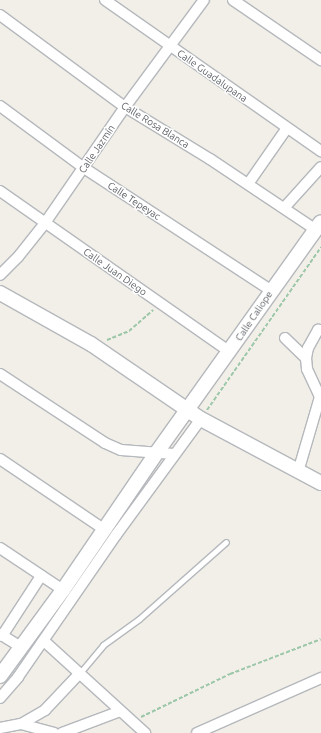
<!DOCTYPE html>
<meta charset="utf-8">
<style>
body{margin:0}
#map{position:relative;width:321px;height:733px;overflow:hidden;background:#f1efe8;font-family:Ubuntu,sans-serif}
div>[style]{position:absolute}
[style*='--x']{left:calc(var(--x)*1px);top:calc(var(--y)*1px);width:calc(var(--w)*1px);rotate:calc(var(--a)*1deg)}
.path>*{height:2px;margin-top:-1px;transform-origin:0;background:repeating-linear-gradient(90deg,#9cc7a9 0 4px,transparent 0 6px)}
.roads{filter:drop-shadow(1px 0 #b5b8bc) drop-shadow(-1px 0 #b5b8bc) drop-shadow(0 1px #b5b8bc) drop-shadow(0 -1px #b5b8bc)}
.lane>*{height:5px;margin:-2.5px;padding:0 2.5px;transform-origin:2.5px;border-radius:2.5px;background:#fff}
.street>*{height:10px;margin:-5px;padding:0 5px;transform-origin:5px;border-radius:5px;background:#fff}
.secondary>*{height:14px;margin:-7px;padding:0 7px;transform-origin:7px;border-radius:7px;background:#fff}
span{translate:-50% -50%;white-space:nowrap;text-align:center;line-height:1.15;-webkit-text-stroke:3px #fff;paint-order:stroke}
.street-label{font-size:10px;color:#5f6368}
</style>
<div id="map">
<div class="path">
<div style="--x:107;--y:340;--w:24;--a:-22"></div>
<div style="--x:129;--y:331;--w:32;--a:-41"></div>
<div style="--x:207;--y:410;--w:199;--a:-55"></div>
<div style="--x:141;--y:717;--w:99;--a:-25.8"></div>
<div style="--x:230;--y:674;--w:97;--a:-21"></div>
</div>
<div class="roads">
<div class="lane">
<div style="--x:79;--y:674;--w:38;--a:-50"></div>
<div style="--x:103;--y:645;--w:44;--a:-35.8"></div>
<div style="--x:139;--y:619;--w:116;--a:-41.5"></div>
</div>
<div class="street">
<div style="--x:105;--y:0;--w:264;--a:35"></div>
<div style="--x:233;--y:0;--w:107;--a:34.3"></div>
<div style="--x:0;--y:15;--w:155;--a:36.4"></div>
<div style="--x:125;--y:107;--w:100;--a:31.5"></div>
<div style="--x:210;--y:159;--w:128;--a:33.8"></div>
<div style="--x:0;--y:106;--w:104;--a:36.4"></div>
<div style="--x:84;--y:168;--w:225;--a:33.2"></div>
<div style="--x:248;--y:184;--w:68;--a:-55.1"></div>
<div style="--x:0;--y:191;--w:281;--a:35"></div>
<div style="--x:284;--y:208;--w:55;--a:-47.9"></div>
<div style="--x:0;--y:275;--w:25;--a:-45"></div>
<div style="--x:18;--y:257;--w:43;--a:-51.5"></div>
<div style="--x:45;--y:223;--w:141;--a:-55.4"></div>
<div style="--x:125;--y:107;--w:133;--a:-53.6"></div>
<div style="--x:285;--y:338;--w:29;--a:44"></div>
<div style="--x:0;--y:374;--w:126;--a:33.3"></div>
<div style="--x:105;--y:443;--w:17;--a:24"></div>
<div style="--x:121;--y:450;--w:53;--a:4.3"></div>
<div style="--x:0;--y:459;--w:127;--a:34.1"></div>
<div style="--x:298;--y:472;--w:78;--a:-73.7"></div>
<div style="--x:320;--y:397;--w:31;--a:-115"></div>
<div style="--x:307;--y:369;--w:11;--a:-95"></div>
<div style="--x:306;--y:358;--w:10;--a:-79"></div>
<div style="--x:308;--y:348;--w:21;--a:-61"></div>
<div style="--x:318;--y:330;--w:3;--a:0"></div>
<div style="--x:0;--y:548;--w:76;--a:33.7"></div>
<div style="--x:0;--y:634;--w:26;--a:32"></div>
<div style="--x:2;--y:636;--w:72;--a:-57"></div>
<div style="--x:44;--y:641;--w:137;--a:42.3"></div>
<div style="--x:0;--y:698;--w:28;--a:-49"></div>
<div style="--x:18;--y:677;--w:173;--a:-55.4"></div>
<div style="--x:116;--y:535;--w:144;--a:-53.8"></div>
<div style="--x:21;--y:724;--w:34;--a:15"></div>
<div style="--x:0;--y:728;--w:21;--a:-11"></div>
<div style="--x:21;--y:724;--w:28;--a:-30"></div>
<div style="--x:45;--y:710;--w:48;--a:-46.7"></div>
<div style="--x:62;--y:733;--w:60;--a:-20.6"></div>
<div style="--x:197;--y:733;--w:136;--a:-23.9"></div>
</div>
<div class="secondary">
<div style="--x:0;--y:293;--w:104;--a:29.3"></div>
<div style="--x:91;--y:344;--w:133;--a:34.3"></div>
<div style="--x:201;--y:419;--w:136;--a:28.1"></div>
<div style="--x:0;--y:676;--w:107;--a:-53.8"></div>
<div style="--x:63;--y:590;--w:167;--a:-55.7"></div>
<div style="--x:157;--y:452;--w:282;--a:-54.5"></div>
</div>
</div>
<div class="street-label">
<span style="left:212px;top:76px;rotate:35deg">Calle Guadalupana</span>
<span style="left:155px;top:125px;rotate:32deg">Calle Rosa Blanca</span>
<span style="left:97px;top:149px;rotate:-56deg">Calle Jazmín</span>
<span style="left:134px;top:201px;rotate:33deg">Calle Tepeyac</span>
<span style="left:115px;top:272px;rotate:35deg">Calle Juan Diego</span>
<span style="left:254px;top:316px;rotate:-56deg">Calle Caliope</span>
</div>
</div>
